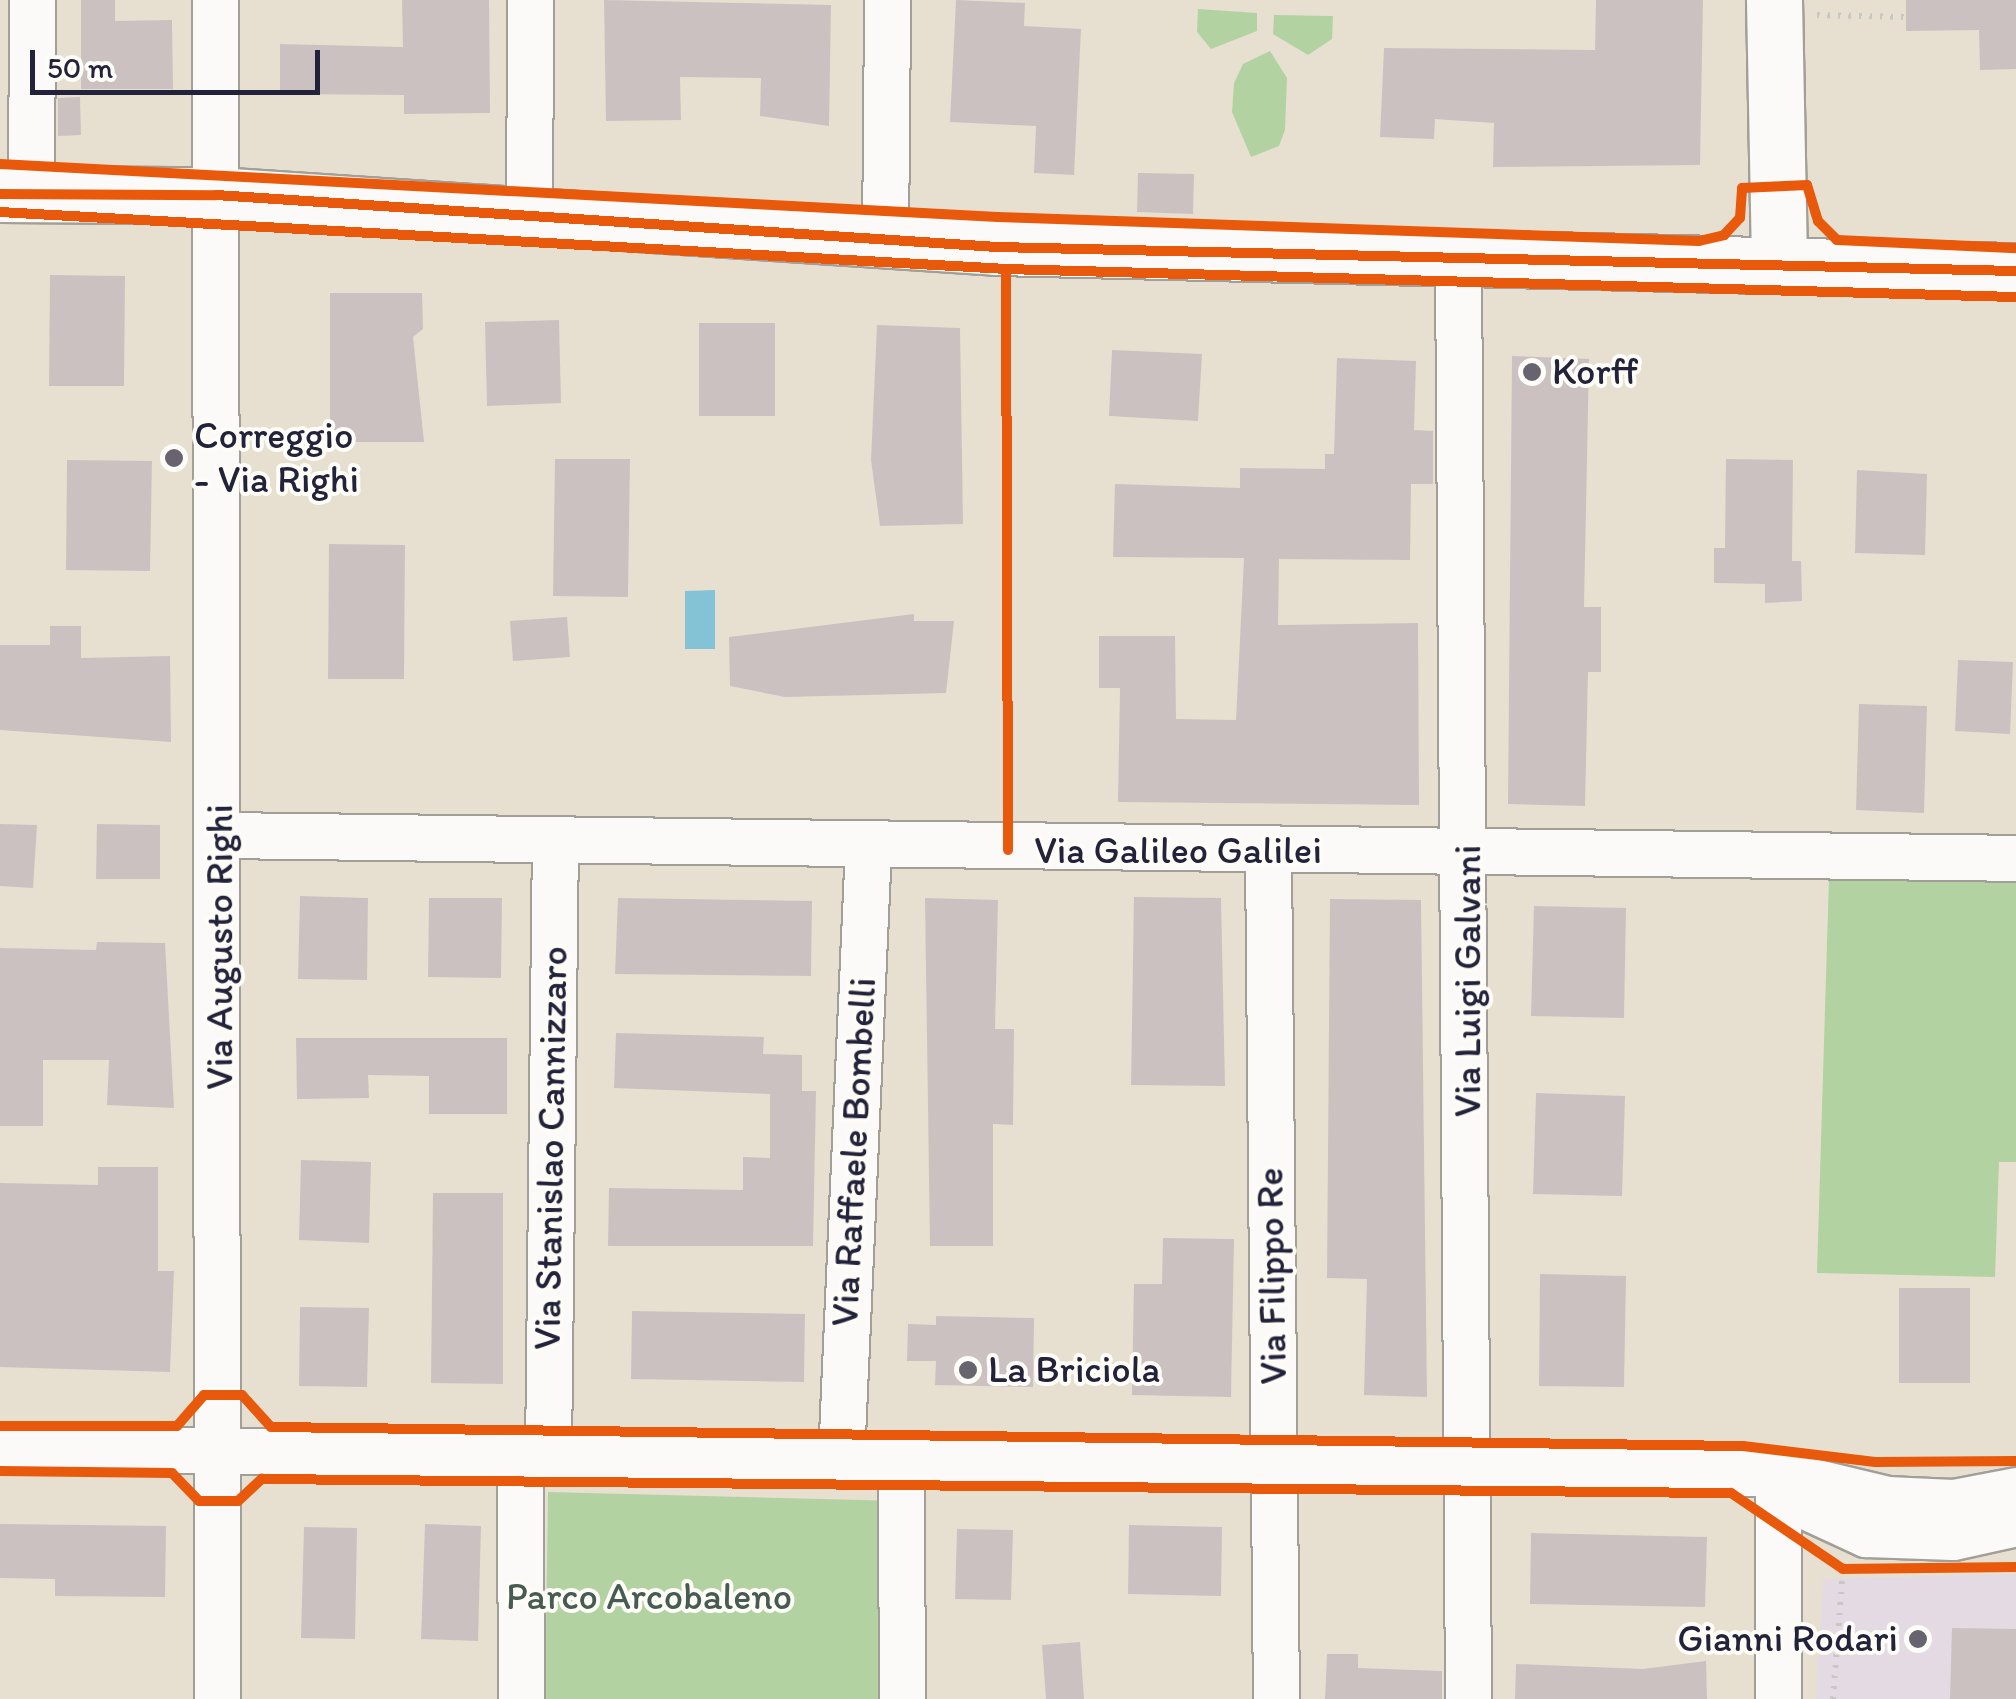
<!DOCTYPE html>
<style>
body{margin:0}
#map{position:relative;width:2016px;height:1699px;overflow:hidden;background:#e7e0d0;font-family:Itim,sans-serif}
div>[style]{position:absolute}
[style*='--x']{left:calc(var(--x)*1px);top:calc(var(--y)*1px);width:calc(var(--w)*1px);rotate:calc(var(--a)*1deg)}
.built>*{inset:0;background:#e3dae4}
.green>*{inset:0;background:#b3d2a1}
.water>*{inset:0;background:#84c3d6}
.building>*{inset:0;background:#ccc1c1}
.path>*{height:6px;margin-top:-3px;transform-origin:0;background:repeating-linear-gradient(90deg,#c8c7c5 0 2.5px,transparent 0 10.5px)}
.roads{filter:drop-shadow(2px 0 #a29e98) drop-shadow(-2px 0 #a29e98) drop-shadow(0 2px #a29e98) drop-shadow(0 -2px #a29e98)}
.minor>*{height:45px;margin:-22.5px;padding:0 22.5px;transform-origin:22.5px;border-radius:22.5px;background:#fbfaf8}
.tertiary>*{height:55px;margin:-27.5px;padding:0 27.5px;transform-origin:27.5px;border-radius:27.5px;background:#fbfaf8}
.cycleway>*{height:10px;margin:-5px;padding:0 5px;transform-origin:5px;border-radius:5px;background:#e8590c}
.dots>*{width:28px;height:28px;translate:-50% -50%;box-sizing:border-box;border:5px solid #fdfcf7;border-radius:50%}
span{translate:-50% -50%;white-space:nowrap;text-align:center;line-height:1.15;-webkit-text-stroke:8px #fdfcf7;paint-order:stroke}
.poi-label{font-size:38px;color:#22223b}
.left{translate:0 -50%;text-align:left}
.right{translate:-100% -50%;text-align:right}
.street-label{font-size:38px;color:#22223b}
.park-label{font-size:38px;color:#465b51}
.scale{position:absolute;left:30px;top:50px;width:290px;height:45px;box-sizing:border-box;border:5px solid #22223b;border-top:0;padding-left:12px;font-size:30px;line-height:35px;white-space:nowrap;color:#22223b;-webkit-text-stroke:8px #fdfcf7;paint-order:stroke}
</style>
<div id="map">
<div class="built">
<div style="clip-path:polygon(2016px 1574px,2016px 1699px,1816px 1699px,1823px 1579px)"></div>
</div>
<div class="green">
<div style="clip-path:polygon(1198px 9px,1257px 13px,1257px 31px,1211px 49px,1197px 32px)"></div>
<div style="clip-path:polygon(1274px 15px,1333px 16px,1332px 39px,1308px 55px,1273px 34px)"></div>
<div style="clip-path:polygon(1270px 51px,1287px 78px,1285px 130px,1279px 146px,1251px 157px,1232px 112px,1234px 83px,1243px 64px)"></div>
<div style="clip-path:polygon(1829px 877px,2016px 882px,2016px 1162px,1999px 1162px,1995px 1277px,1817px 1273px)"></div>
<div style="clip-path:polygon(548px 1492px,901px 1501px,897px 1699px,545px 1699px)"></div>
</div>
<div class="water">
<div style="clip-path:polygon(715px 590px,715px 649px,685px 649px,685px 591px)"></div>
</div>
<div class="building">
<div style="clip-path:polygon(81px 0,115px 0,115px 21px,172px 20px,173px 89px,81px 89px)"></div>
<div style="clip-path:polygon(402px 0,489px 0,490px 113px,404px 114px,404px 95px,280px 94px,280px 44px,403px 47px)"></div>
<div style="clip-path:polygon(604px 0,831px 5px,829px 126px,760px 116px,761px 78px,680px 77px,681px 120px,606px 121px)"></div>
<div style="clip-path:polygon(956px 0,1025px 3px,1024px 26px,1081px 29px,1074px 175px,1034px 173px,1036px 126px,950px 122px)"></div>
<div style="clip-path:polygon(1596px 0,1703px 0,1700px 165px,1493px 167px,1494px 123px,1435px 119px,1434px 139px,1380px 137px,1384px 48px,1595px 50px)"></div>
<div style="clip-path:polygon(1906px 0,2016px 0,2016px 69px,1980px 70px,1979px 30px,1906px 31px)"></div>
<div style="clip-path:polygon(80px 97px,81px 135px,58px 136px,58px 98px)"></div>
<div style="clip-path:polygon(1138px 173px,1194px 174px,1193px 214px,1137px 212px)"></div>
<div style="clip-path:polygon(50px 275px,125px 276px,124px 386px,49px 386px)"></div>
<div style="clip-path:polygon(330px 293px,422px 293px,423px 329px,413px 337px,424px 442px,330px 442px)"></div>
<div style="clip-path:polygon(559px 320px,561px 403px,487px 406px,485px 322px)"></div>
<div style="clip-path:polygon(699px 323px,775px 323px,775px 416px,699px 416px)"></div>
<div style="clip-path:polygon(877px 325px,960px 328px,963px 524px,880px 526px,871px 460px)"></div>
<div style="clip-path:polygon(1112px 350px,1202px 354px,1198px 421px,1109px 416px)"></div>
<div style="clip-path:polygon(1512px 356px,1589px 359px,1584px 607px,1601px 607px,1601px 672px,1588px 672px,1585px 806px,1508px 804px)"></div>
<div style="clip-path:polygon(1337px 358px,1416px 361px,1414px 430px,1433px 431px,1433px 484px,1411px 484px,1410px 560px,1279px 559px,1278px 625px,1418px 623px,1419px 805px,1118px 802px,1120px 688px,1099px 688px,1099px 636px,1175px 636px,1176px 719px,1236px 720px,1244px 558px,1113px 557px,1115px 484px,1240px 488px,1240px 468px,1325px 469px,1325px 454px,1334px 454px)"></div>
<div style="clip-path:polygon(555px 459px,630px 459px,628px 597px,553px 596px)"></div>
<div style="clip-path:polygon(1726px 459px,1793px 460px,1792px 561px,1801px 561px,1802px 601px,1765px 603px,1765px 584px,1714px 583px,1714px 548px,1725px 548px)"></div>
<div style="clip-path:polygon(67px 460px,152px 461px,150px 571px,66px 570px)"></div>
<div style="clip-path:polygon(1857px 470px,1927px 474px,1925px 555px,1855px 553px)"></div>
<div style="clip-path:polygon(329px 544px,405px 545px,404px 679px,328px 679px)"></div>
<div style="clip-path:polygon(914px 614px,914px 621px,954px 621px,946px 693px,785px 697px,730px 686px,729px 637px)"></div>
<div style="clip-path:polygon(567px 617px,570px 657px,513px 661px,510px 621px)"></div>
<div style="clip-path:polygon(50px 626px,81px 626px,81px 658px,170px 656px,171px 742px,0 730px,0 645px,50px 645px)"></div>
<div style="clip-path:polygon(1958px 660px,2013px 662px,2010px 734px,1955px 731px)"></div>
<div style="clip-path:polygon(1859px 704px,1927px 706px,1924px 813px,1856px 810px)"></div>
<div style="clip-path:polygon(0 824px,37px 825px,33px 888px,0 886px)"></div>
<div style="clip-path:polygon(97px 824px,160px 825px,160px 879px,96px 879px)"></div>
<div style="clip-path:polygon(300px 896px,368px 898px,367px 980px,298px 979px)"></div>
<div style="clip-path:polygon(1134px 897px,1221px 898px,1225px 1086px,1131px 1085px)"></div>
<div style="clip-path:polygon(429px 898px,502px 898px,501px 978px,428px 977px)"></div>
<div style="clip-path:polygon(618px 898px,812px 901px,811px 976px,615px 974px)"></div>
<div style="clip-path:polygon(925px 898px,998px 900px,995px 1029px,1014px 1029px,1013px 1125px,993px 1124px,993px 1246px,930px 1246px)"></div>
<div style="clip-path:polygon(1330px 899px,1421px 900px,1427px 1397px,1364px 1395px,1367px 1279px,1327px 1278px)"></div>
<div style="clip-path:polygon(1534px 906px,1626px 908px,1624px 1018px,1531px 1016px)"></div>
<div style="clip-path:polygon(97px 942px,165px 943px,174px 1108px,107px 1105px,109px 1060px,43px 1060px,43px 1126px,0 1126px,0 948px,96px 950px)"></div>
<div style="clip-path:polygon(616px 1033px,764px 1037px,763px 1054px,802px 1055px,802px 1091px,816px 1091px,813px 1246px,608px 1246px,609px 1188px,743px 1190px,743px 1157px,770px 1158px,770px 1094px,614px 1088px)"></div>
<div style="clip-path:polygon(296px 1038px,507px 1038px,507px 1114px,429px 1114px,429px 1076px,368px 1075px,369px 1098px,297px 1099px)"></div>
<div style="clip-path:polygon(1536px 1093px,1625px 1096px,1622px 1196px,1533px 1194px)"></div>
<div style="clip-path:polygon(301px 1160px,371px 1162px,369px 1243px,299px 1240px)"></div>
<div style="clip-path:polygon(98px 1167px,158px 1167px,158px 1271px,174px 1271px,170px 1372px,0 1367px,0 1183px,98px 1185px)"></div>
<div style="clip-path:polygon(433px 1193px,503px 1193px,503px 1384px,431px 1383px)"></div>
<div style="clip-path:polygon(1163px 1238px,1234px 1239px,1231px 1397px,1132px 1395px,1134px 1284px,1162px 1284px)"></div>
<div style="clip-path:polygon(1540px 1274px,1626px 1276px,1624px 1387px,1539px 1386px)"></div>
<div style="clip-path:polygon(1899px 1288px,1970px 1288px,1970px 1383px,1899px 1383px)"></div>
<div style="clip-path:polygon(300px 1307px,369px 1308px,367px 1387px,299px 1386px)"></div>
<div style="clip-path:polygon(632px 1311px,805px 1314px,804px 1382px,631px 1379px)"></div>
<div style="clip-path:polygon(936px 1316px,1034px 1318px,1033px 1387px,935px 1385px,936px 1361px,907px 1361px,908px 1324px,936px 1325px)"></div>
<div style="clip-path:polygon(0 1524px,166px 1526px,165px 1597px,55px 1596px,55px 1579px,0 1578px)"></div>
<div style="clip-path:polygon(425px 1524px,481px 1526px,478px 1641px,421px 1639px)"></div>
<div style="clip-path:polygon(1129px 1525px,1222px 1527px,1221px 1596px,1128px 1594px)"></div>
<div style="clip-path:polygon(304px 1527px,357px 1528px,355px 1639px,301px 1638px)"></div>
<div style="clip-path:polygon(957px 1529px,1013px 1530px,1011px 1600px,955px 1599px)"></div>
<div style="clip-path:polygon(1531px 1533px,1707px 1537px,1705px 1607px,1530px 1604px)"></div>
<div style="clip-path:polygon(1952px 1628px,2016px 1629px,2016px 1699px,1950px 1699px)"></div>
<div style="clip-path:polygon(1080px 1642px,1084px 1699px,1046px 1699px,1042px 1645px)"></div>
<div style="clip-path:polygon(1327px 1654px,1358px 1654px,1358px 1668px,1442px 1671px,1442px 1699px,1325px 1699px)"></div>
<div style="clip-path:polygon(1706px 1661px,1707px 1699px,1515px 1699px,1516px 1664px,1643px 1669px)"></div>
</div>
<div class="path">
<div style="--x:1817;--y:15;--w:89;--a:1.3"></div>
<div style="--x:1833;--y:1699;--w:130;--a:-85.6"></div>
</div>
<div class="roads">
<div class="minor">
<div style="--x:215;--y:0;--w:1699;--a:89.93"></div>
<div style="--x:31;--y:195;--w:195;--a:-89.7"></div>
<div style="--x:529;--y:216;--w:216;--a:-89.7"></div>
<div style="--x:885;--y:241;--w:241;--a:-89.5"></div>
<div style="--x:1458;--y:264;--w:1435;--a:89.6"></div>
<div style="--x:220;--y:835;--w:1796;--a:0.73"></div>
<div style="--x:1268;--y:854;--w:845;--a:89.46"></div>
<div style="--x:0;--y:1447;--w:1778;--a:0.84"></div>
<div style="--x:1778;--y:1473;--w:112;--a:13.4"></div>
<div style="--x:1887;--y:1499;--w:66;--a:2.6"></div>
<div style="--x:1953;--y:1502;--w:64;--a:-10.8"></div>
<div style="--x:520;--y:1454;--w:245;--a:89.8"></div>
<div style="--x:548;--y:1454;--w:613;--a:-89.35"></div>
<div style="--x:841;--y:1458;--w:612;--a:-87.47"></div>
<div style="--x:901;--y:1459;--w:240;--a:89.8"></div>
<div style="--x:1778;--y:1473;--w:226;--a:90"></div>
<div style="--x:1785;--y:1483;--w:26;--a:53"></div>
<div style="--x:1801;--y:1504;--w:72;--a:24.8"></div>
<div style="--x:1866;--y:1534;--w:87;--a:2"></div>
<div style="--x:1953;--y:1537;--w:65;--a:-12.5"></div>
</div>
<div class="tertiary">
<div style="--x:1774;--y:0;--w:262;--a:88.9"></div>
<div style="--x:0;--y:194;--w:216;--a:0.3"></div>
<div style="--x:216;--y:195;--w:783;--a:3.81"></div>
<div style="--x:997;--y:247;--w:1019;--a:1.35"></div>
</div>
</div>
<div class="cycleway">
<div style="--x:0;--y:164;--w:999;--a:3.04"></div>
<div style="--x:998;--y:217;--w:701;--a:1.96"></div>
<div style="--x:1699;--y:241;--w:26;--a:-13"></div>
<div style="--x:1724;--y:235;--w:23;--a:-47"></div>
<div style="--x:1740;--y:218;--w:30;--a:-86"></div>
<div style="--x:1742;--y:188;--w:65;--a:-2.6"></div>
<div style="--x:1807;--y:185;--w:38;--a:73"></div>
<div style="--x:1818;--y:221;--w:27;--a:45"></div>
<div style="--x:1837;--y:240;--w:179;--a:2.6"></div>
<div style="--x:0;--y:194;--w:216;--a:0.3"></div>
<div style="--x:216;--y:195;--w:783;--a:3.81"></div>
<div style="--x:997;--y:247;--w:1019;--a:1.35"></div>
<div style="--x:0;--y:212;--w:1008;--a:3.24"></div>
<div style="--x:1006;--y:269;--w:1010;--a:1.59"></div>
<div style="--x:1006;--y:269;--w:581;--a:89.8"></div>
<div style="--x:0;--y:1426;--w:177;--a:0"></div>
<div style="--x:177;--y:1426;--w:41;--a:-48.9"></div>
<div style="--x:204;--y:1395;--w:38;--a:0"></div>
<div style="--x:242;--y:1395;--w:43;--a:47.8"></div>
<div style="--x:271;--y:1427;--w:1472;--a:0.74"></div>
<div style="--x:1743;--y:1446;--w:133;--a:6.9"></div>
<div style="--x:1875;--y:1462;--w:141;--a:-0.4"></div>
<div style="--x:0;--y:1471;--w:172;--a:0.7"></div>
<div style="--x:172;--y:1473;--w:39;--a:46"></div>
<div style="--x:199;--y:1501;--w:39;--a:0"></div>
<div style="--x:238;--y:1501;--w:33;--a:-43"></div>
<div style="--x:262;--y:1479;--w:1469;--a:0.55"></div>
<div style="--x:1731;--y:1493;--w:135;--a:34.2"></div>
<div style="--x:1843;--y:1569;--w:173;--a:-0.7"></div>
</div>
<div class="dots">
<div style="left:1532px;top:372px;background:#67646f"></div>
<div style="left:174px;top:458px;background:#67646f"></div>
<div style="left:968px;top:1370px;background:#67646f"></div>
<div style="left:1918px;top:1639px;background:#67646f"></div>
</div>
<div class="poi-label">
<span class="left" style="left:1552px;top:372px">Korff</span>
<span class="left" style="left:194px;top:458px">Correggio<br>- Via Righi</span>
<span class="left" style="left:988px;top:1370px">La Briciola</span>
<span class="right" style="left:1898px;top:1639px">Gianni Rodari</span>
</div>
<div class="street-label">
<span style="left:1178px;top:851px">Via Galileo Galilei</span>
<span style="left:220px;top:947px;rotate:-90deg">Via Augusto Righi</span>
<span style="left:1468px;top:981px;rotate:-90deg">Via Luigi Galvani</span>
<span style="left:551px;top:1148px;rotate:-89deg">Via Stanislao Cannizzaro</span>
<span style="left:854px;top:1152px;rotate:-87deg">Via Raffaele Bombelli</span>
<span style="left:1272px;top:1276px;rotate:-91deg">Via Filippo Re</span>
</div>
<div class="park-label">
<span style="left:649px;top:1597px">Parco Arcobaleno</span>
</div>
<div class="scale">50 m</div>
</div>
